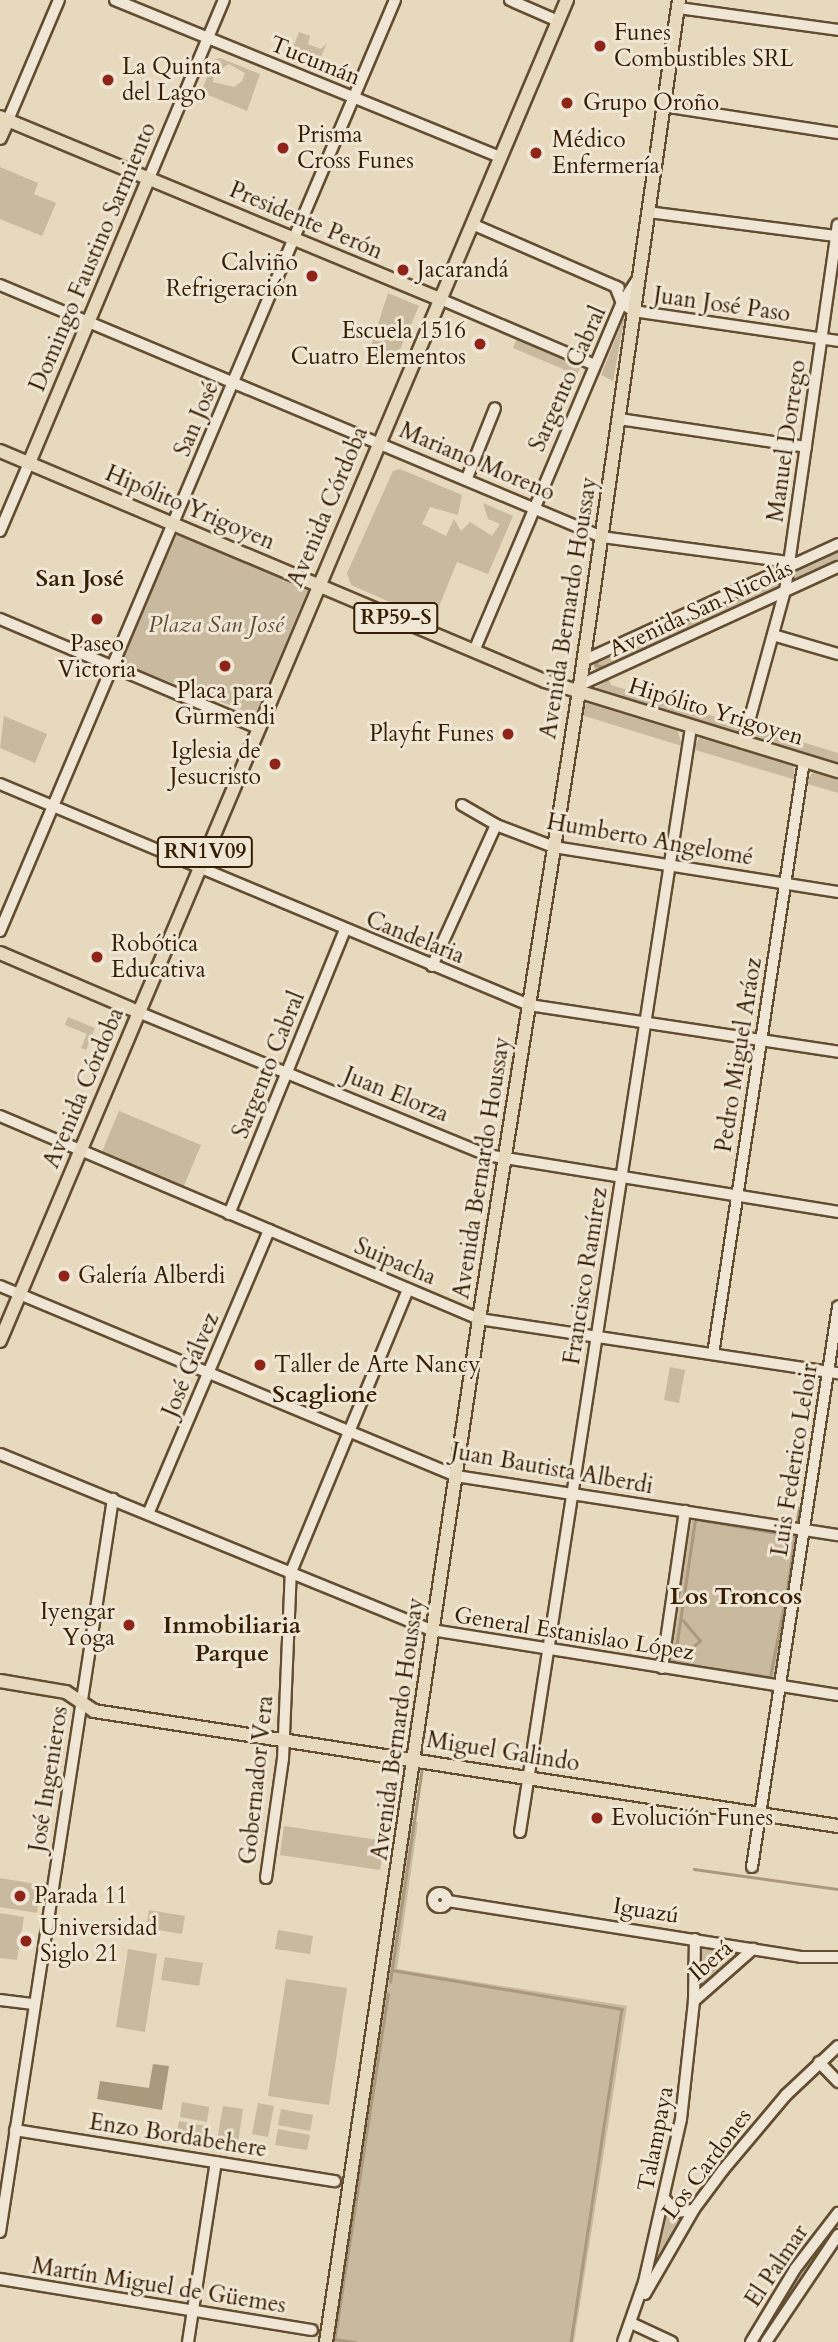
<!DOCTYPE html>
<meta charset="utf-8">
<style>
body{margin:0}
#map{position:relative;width:838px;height:2342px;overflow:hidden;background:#e7d9be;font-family:Cardo,serif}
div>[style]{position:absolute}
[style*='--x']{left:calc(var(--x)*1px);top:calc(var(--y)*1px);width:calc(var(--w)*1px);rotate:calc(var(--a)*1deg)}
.green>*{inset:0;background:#c9b99e}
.water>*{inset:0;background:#ab997e}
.stream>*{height:2.5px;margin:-1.25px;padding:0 1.25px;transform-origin:1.25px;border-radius:1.25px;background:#ab997e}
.roads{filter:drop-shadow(2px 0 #634d30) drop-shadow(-2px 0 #634d30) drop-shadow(0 2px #634d30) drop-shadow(0 -2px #634d30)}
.minor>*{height:10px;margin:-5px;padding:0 5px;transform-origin:5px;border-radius:5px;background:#efe6d5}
.minor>.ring{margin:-5px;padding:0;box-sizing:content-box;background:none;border:10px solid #efe6d5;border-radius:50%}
.major>*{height:12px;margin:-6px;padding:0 6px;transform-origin:6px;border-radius:6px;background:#e7d9be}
.dots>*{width:19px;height:19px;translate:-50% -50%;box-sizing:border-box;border:4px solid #efe6d5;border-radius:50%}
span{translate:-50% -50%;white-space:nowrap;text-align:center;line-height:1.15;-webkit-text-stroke:6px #efe6d5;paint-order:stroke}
.shield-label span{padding:2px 5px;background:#efe6d5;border:2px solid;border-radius:5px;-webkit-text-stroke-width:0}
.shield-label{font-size:21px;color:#371e01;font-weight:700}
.poi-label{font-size:23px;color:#371e01}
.left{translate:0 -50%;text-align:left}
.right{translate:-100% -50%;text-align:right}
.street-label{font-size:23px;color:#371e01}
.park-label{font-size:23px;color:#634c30;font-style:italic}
.neighbourhood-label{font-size:24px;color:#371e01;font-weight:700}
</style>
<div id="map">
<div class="green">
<div style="clip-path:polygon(299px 32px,310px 36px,308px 44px,321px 49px,327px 43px,320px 59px,301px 50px,297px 60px,317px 68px,316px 71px,288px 60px)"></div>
<div style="clip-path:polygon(evenodd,220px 58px,260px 74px,247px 111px,201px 92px,214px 60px,220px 58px,229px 64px,245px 73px,242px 81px,234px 87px,213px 82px,214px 73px,229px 64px)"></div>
<div style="clip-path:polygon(0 167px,38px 183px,34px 194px,56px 203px,42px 236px,0 219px)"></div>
<div style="clip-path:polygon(388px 293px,419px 306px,393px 366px,368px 355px)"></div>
<div style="clip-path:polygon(625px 315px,613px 381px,601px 375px)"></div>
<div style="clip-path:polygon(517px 338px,581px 365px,577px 375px,513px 348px)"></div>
<div style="clip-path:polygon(400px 469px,462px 495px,458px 515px,430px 507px,422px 524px,446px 536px,454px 519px,461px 531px,470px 522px,492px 536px,500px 524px,488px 519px,483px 503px,513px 516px,488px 574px,457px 562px,433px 621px,351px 585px,347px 573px,393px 471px)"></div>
<div style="clip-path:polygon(177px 534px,309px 587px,255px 715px,124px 664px,122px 657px)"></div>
<div style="clip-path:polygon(838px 547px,838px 564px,790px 583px,791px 570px)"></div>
<div style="clip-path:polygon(783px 573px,781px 590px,600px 672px,594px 668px,594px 661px)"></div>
<div style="clip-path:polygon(609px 679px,611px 685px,743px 725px,741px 730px,737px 735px,593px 690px)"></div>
<div style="clip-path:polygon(587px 703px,678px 731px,682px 746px,578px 714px)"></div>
<div style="clip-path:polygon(4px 716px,47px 734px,35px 763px,0 748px)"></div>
<div style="clip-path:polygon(753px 727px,838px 753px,838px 765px,754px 740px)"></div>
<div style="clip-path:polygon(700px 737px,793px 766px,796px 780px,692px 749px)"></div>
<div style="clip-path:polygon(813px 772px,838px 780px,838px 793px,805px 783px)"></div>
<div style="clip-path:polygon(68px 1017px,95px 1028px,86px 1050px,81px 1048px,87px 1034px,65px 1025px)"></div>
<div style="clip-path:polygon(119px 1111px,201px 1145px,183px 1188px,101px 1154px)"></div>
<div style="clip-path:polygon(670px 1367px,685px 1370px,679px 1403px,664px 1400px)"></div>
<div style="clip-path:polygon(692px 1517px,798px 1533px,778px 1674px,771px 1680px,672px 1665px,668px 1661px)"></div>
<div style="clip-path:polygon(407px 1820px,418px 1822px,397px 1969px,627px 2006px,574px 2342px,326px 2342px)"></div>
<div style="clip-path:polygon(284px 1826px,385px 1841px,380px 1870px,280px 1855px)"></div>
<div style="clip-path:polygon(0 1878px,41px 1885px,37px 1913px,0 1907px)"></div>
<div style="clip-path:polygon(149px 1910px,185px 1916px,182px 1934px,146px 1928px)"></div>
<div style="clip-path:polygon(0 1913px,24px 1917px,17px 1960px,0 1958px)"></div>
<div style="clip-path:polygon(278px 1930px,313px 1936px,310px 1954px,275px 1949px)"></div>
<div style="clip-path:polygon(695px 1939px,753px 1949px,694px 2001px)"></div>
<div style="clip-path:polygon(128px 1949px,157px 1954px,145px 2032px,116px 2027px)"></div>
<div style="clip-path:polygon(165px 1957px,203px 1963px,199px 1986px,161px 1980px)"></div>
<div style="clip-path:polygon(286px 1979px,347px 1988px,329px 2105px,268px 2096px)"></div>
<div style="clip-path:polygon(182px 2102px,209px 2107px,207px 2122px,180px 2117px)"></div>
<div style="clip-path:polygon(258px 2103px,274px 2106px,268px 2137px,252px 2134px)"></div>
<div style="clip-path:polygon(223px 2106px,243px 2109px,238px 2143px,217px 2140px)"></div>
<div style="clip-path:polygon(281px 2109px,313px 2115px,310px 2131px,278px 2125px)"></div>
<div style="clip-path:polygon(179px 2121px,206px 2126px,203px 2142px,176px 2137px)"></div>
<div style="clip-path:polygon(278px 2129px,310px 2135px,307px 2150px,275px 2145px)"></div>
<div style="clip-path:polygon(664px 2198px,668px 2207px,694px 2209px,631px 2323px)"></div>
<div style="clip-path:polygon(838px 2213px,838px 2235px,766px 2342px,751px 2342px)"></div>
</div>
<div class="water">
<div style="clip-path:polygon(153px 2064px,169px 2066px,162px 2110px,97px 2099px,100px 2081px,149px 2088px)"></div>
</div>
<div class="stream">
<div style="--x:795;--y:580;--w:47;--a:-23.8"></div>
<div style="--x:764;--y:583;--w:14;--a:-25"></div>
<div style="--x:599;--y:659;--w:7;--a:117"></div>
<div style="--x:596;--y:665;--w:7;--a:16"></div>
<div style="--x:603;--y:667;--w:191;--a:-24.4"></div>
<div style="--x:797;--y:1521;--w:13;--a:-81"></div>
<div style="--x:785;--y:1602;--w:67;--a:-81.4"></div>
<div style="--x:674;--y:1662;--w:145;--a:-81.6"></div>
<div style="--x:695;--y:1519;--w:101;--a:9.6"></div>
<div style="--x:674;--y:1662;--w:33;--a:-39"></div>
<div style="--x:700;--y:1641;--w:26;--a:-130"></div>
<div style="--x:674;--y:1662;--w:26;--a:9"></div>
<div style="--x:704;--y:1667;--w:67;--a:8.6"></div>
<div style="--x:770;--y:1677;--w:73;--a:-79"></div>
<div style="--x:694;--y:1869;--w:145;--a:7.9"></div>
<div style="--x:392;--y:1970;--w:233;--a:9.6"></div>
<div style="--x:622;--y:2009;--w:337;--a:98.7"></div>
<div style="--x:390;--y:1982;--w:215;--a:-81.5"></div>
<div style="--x:334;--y:2339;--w:21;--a:8"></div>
<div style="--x:319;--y:2342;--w:130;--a:-81.1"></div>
<div style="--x:334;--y:2342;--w:352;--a:-81.2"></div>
</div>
<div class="roads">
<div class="minor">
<div style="--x:115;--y:0;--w:416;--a:22.2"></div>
<div style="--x:510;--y:0;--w:52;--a:23.6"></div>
<div style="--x:678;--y:8;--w:162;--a:7.8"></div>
<div style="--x:663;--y:106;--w:177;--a:8.8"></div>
<div style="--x:8;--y:120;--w:130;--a:-67"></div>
<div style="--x:149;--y:178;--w:193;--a:-67.2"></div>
<div style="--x:648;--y:212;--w:190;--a:7.3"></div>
<div style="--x:472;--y:224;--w:160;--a:23.5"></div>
<div style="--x:0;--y:285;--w:653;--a:22.71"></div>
<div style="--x:602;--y:537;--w:196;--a:7.6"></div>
<div style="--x:615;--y:286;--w:18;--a:68"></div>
<div style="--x:622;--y:303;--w:14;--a:36"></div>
<div style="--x:633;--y:311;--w:207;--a:8.3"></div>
<div style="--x:440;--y:299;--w:168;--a:23.1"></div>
<div style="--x:619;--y:419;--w:189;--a:8.5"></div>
<div style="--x:467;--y:478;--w:75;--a:-68.2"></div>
<div style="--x:0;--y:531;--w:74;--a:-66.9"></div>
<div style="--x:0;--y:619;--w:280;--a:22.9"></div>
<div style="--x:773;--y:635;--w:68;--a:16.3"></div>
<div style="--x:474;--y:651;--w:378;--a:-67"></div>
<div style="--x:622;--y:303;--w:27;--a:-57"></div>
<div style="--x:583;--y:661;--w:281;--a:-24.6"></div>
<div style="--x:580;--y:685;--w:284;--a:-24.6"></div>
<div style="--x:743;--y:743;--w:158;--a:-74.6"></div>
<div style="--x:785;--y:591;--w:370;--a:-81.8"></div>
<div style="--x:0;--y:784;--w:573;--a:22.67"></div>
<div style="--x:529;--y:1005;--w:313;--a:8.6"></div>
<div style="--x:462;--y:805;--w:39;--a:30"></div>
<div style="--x:496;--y:825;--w:62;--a:20.8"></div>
<div style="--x:554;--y:847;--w:288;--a:9"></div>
<div style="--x:0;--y:931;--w:1011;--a:-67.01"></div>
<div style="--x:432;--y:966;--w:155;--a:-65.6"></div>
<div style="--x:138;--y:1012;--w:377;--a:22.3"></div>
<div style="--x:487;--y:1155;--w:356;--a:9.2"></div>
<div style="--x:0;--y:1116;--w:520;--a:22.97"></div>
<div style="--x:479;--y:1319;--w:363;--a:8.6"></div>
<div style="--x:229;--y:1214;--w:307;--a:-67.8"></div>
<div style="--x:0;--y:1286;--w:494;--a:22.6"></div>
<div style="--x:456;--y:1476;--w:387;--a:8.8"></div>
<div style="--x:713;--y:1354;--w:600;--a:-81.28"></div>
<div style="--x:0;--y:1454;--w:466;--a:22.2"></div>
<div style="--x:432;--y:1630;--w:411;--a:9.1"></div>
<div style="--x:148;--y:1514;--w:309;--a:-66.9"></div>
<div style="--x:662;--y:1668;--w:159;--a:-81.7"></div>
<div style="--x:520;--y:1832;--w:1118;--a:-81.2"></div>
<div style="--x:752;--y:1867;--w:567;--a:-81.27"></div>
<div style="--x:266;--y:1878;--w:120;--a:-81.9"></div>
<div style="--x:283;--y:1759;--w:187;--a:-87.6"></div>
<div style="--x:291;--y:1572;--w:306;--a:-67.5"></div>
<div class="ring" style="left:433px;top:1893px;width:4px;height:4px"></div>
<div style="--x:448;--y:1901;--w:357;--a:9"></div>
<div style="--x:801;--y:1957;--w:37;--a:0"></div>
<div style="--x:0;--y:2000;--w:33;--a:7"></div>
<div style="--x:694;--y:2001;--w:79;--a:-41.4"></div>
<div style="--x:819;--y:2062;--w:28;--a:46"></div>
<div style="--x:15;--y:2130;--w:324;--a:9.1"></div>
<div style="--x:664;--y:2198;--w:18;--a:49"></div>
<div style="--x:676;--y:2212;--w:17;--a:-7"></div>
<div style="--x:0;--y:2232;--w:742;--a:-81.24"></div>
<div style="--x:0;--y:2279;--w:316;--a:9.3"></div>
<div style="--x:645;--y:2294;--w:98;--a:-60"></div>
<div style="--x:694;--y:2209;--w:49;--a:-53.4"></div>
<div style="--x:723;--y:2170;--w:98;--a:-50"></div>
<div style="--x:786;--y:2095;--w:71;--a:-43.3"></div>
<div style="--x:631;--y:2323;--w:45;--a:24.9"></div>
<div style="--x:188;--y:2342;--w:182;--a:-81.2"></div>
<div style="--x:623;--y:2342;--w:64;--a:-70.7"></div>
<div style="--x:644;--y:2282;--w:167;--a:-77.2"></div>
<div style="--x:681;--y:2119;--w:119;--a:-83.7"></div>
<div style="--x:694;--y:2001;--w:62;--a:-89.1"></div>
<div style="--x:751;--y:2342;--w:85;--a:-58.9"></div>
<div style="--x:795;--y:2269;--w:71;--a:-52.5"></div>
<div style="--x:766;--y:2342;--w:129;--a:-56.1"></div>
</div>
<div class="major">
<div style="--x:0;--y:117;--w:476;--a:22.5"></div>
<div style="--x:0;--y:138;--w:20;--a:-66"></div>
<div style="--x:0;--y:451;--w:592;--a:22.88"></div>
<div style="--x:545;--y:681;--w:307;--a:17.1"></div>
<div style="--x:29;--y:463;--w:309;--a:-67.2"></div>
<div style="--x:0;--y:953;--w:150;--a:23.1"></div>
<div style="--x:0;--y:1341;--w:1456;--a:-67.08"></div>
<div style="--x:0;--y:1681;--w:67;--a:9.5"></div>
<div style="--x:66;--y:1692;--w:34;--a:34"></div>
<div style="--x:94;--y:1711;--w:753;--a:8.79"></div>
<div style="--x:326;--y:2342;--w:1034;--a:-81.49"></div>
<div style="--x:479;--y:1319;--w:642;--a:-80.95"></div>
<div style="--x:580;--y:685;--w:692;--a:-81.78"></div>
</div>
</div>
<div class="dots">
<div style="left:600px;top:46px;background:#8f2418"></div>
<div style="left:108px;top:80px;background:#8f2418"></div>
<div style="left:567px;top:103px;background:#8f2418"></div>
<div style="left:283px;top:148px;background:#8f2418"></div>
<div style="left:536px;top:153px;background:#8f2418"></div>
<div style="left:403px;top:270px;background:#8f2418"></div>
<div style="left:312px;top:276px;background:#8f2418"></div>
<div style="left:480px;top:344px;background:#8f2418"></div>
<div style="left:97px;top:619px;background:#8f2418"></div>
<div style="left:225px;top:666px;background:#8f2418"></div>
<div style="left:508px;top:734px;background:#8f2418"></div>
<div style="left:275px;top:764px;background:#8f2418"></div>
<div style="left:97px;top:957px;background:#8f2418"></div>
<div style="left:64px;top:1276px;background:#8f2418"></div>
<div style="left:260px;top:1365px;background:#8f2418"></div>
<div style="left:129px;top:1625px;background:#8f2418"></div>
<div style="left:597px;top:1818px;background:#8f2418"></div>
<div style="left:20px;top:1896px;background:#8f2418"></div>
<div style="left:26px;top:1941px;background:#8f2418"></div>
</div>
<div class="shield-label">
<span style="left:396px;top:618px">RP59-S</span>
<span style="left:205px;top:852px">RN1V09</span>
</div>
<div class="poi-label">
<span class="left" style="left:614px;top:46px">Funes<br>Combustibles SRL</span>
<span class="left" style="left:122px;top:80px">La Quinta<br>del Lago</span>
<span class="left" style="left:583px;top:103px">Grupo Oroño</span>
<span class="left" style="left:297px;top:148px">Prisma<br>Cross Funes</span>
<span class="left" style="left:552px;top:153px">Médico<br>Enfermería</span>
<span class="right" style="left:298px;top:276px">Calviño<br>Refrigeración</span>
<span class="left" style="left:417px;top:270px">Jacarandá</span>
<span class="right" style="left:466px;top:344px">Escuela 1516<br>Cuatro Elementos</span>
<span style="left:97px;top:657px">Paseo<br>Victoria</span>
<span style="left:225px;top:704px">Placa para<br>Gurmendi</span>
<span class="right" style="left:494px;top:734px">Playfit Funes</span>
<span class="right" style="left:261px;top:764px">Iglesia de<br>Jesucristo</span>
<span class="left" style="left:111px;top:957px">Robótica<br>Educativa</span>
<span class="left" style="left:78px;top:1276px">Galería Alberdi</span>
<span class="left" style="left:274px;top:1365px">Taller de Arte Nancy</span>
<span class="right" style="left:115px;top:1625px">Iyengar<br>Yoga</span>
<span class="left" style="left:611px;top:1818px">Evolución Funes</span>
<span class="left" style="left:34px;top:1896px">Parada 11</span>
<span class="left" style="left:40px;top:1941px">Universidad<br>Siglo 21</span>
</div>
<div class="street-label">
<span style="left:315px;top:61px;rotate:22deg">Tucumán</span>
<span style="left:306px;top:221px;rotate:23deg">Presidente Perón</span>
<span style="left:93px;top:257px;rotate:-67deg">Domingo Faustino Sarmiento</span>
<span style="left:722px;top:305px;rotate:8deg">Juan José Paso</span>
<span style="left:568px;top:379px;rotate:-66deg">Sargento Cabral</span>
<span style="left:197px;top:419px;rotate:-67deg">San José</span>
<span style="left:787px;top:441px;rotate:-82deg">Manuel Dorrego</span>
<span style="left:477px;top:462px;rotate:23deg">Mariano Moreno</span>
<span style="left:328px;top:507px;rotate:-67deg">Avenida Córdoba</span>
<span style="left:190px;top:508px;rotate:23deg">Hipólito Yrigoyen</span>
<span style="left:569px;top:608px;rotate:-81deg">Avenida Bernardo Houssay</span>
<span style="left:701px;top:609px;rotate:-25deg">Avenida San Nicolás</span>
<span style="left:716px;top:712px;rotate:17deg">Hipólito Yrigoyen</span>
<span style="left:650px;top:840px;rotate:10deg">Humberto Angelomé</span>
<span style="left:415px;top:938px;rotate:22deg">Candelaria</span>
<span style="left:739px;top:1055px;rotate:-81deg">Pedro Miguel Aráoz</span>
<span style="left:269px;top:1065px;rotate:-68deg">Sargento Cabral</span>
<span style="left:84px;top:1088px;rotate:-67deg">Avenida Córdoba</span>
<span style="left:396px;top:1095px;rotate:22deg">Juan Elorza</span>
<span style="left:482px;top:1168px;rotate:-81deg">Avenida Bernardo Houssay</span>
<span style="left:395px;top:1262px;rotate:23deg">Suipacha</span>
<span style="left:586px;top:1276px;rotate:-81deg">Francisco Ramírez</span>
<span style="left:191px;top:1365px;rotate:-67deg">José Gálvez</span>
<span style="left:795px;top:1460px;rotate:-81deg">Luis Federico Leloir</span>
<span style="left:552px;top:1469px;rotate:10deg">Juan Bautista Alberdi</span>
<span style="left:574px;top:1634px;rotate:9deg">General Estanislao López</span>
<span style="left:398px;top:1729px;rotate:-82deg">Avenida Bernardo Houssay</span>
<span style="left:503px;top:1752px;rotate:9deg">Miguel Galindo</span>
<span style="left:49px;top:1779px;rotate:-81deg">José Ingenieros</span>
<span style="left:257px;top:1780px;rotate:-84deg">Gobernador Vera</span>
<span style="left:646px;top:1911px;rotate:9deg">Iguazú</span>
<span style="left:711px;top:1961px;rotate:-41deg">Iberá</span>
<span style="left:178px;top:2136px;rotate:9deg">Enzo Bordabehere</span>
<span style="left:656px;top:2139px;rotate:-79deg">Talampaya</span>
<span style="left:707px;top:2164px;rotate:-53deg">Los Cardones</span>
<span style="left:777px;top:2266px;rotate:-56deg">El Palmar</span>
<span style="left:159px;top:2286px;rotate:9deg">Martín Miguel de Güemes</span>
</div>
<div class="park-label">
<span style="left:216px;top:625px">Plaza San José</span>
</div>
<div class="neighbourhood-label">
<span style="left:80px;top:579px">San José</span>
<span style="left:325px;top:1395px">Scaglione</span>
<span style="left:736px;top:1597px">Los Troncos</span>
<span style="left:232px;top:1640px">Inmobiliaria<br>Parque</span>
</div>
</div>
